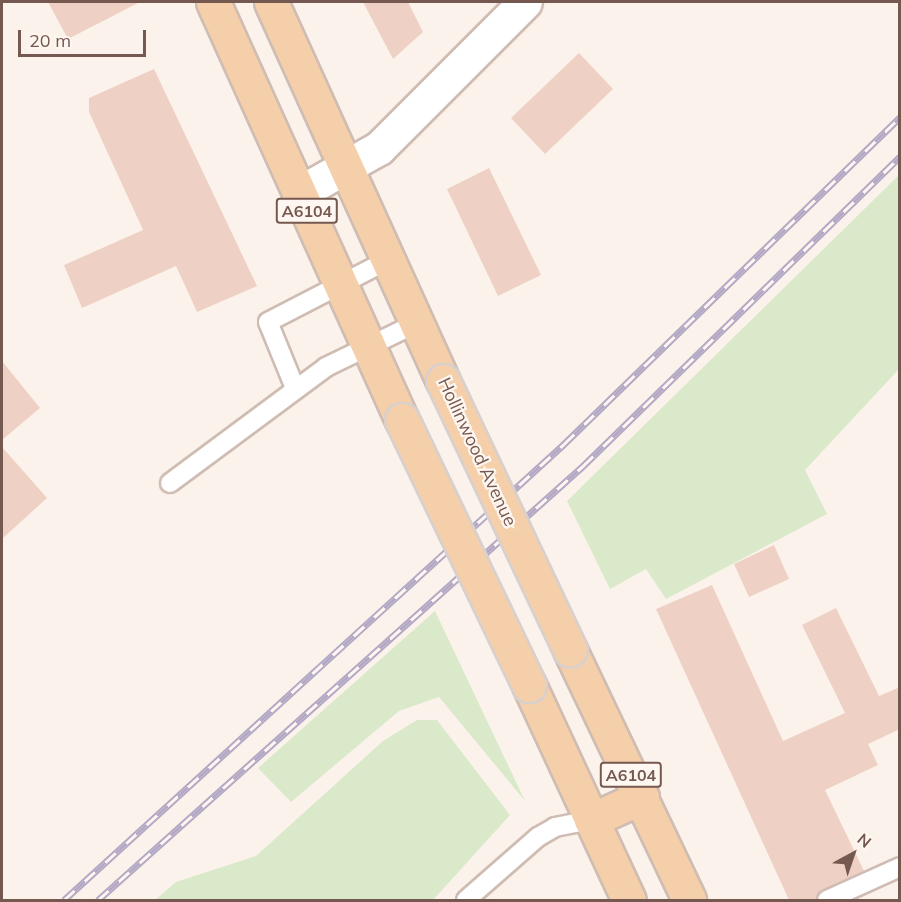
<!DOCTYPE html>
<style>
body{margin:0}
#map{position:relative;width:901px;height:902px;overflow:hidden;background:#fbf3eb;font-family:Mulish,sans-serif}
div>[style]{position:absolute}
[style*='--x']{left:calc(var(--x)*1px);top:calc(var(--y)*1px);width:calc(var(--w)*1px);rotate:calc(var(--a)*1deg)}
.green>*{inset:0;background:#dae9c9}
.building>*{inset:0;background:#efd0c4}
.roads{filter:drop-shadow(2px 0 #cfbcb3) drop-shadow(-2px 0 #cfbcb3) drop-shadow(0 2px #cfbcb3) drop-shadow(0 -2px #cfbcb3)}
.service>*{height:18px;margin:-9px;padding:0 9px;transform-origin:9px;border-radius:9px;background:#fff}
.minor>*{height:33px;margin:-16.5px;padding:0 16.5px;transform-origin:16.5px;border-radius:16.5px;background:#fff}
.primary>*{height:33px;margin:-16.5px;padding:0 16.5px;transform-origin:16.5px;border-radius:16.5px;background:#f5cfa9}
.rail>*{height:7px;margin-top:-3.5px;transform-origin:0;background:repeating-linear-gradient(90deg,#fef7f1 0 14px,#b4a9c5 0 28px);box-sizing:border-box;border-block:2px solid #b4a9c5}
.bridges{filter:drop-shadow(2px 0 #d8d0ce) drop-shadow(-2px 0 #d8d0ce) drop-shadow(0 2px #d8d0ce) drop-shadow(0 -2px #d8d0ce)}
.primary-bridge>*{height:33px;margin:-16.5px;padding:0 16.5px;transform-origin:16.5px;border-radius:16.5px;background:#f5cfa9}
span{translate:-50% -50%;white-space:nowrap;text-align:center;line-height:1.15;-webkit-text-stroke:4.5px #fef7f1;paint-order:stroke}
.shield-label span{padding:2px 4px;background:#fef7f1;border:2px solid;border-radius:4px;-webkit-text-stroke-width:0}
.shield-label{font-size:16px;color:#75584f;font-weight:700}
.street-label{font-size:18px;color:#75584f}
.frame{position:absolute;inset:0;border:3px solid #75584f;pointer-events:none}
.north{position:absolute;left:823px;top:824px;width:60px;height:60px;-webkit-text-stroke:4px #fef7f1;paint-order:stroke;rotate:40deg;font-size:16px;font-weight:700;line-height:24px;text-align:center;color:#75584f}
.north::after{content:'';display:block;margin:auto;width:21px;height:27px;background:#75584f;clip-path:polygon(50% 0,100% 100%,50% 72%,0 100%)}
.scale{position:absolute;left:18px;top:30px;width:128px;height:27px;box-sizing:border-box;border:3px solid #75584f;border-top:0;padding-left:8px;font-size:18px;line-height:21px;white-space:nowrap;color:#75584f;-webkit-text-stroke:4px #fef7f1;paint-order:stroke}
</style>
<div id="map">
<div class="green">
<div style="clip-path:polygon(899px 175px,899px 369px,805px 470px,827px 514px,666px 599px,646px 569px,610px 589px,567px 501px)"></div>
<div style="clip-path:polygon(435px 611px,525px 801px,439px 697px,399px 711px,291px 802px,258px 768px)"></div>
<div style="clip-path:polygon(417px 720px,437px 720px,510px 815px,433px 900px,155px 900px,176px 882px,256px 856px,383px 741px)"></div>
</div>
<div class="building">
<div style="clip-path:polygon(48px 2px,140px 2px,68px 39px)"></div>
<div style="clip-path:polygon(363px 2px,408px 2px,423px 32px,393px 59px)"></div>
<div style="clip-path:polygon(579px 53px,613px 89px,545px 154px,511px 118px)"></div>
<div style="clip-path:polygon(154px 69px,257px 286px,197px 312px,176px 266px,82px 308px,64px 265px,143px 230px,89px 112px,89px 98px)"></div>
<div style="clip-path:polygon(489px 168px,541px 275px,498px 296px,447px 189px)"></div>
<div style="clip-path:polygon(2px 361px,40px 408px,2px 440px)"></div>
<div style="clip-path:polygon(2px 447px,47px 498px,2px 539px)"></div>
<div style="clip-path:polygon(774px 545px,789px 579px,749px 597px,734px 564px)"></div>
<div style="clip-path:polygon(712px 585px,783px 741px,845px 713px,802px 625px,836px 608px,879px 696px,900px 687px,900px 729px,868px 744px,878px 765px,825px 790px,864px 871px,822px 890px,816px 900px,789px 900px,656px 609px)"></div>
</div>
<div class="roads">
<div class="service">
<div style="--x:295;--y:388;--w:71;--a:-112.2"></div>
<div style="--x:268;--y:322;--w:135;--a:-27.3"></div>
<div style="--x:170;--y:483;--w:194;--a:-36.6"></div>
<div style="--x:326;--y:367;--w:101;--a:-25.8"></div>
<div style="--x:466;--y:900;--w:96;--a:-41.2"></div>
<div style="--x:538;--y:837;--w:20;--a:-30"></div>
<div style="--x:555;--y:827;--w:37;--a:-11"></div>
<div style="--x:827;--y:900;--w:80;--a:-24.3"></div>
</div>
<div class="minor">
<div style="--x:299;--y:193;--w:92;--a:-29.4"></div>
<div style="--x:379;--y:148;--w:206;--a:-45"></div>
</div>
<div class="primary">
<div style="--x:213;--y:2;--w:459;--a:65.7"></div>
<div style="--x:271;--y:2;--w:416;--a:65.6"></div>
<div style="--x:570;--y:650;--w:277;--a:64.5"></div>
<div style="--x:529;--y:685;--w:237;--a:65.1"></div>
<div style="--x:591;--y:820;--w:56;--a:-24.3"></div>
</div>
</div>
<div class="rail">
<div style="--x:64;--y:900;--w:677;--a:-42.36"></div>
<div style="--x:564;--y:444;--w:469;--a:-44.2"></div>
<div style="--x:98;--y:900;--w:651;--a:-41.82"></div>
<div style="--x:583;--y:466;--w:443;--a:-44.3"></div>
</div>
<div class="bridges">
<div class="primary-bridge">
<div style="--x:443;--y:381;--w:297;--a:64.7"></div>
<div style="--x:402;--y:420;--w:294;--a:64.4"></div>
</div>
</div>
<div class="shield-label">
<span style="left:307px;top:211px">A6104</span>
<span style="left:631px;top:775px">A6104</span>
</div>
<div class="street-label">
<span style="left:477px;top:452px;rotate:65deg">Hollinwood Avenue</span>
</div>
<div class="frame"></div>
<div class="north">N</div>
<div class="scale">20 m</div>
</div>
